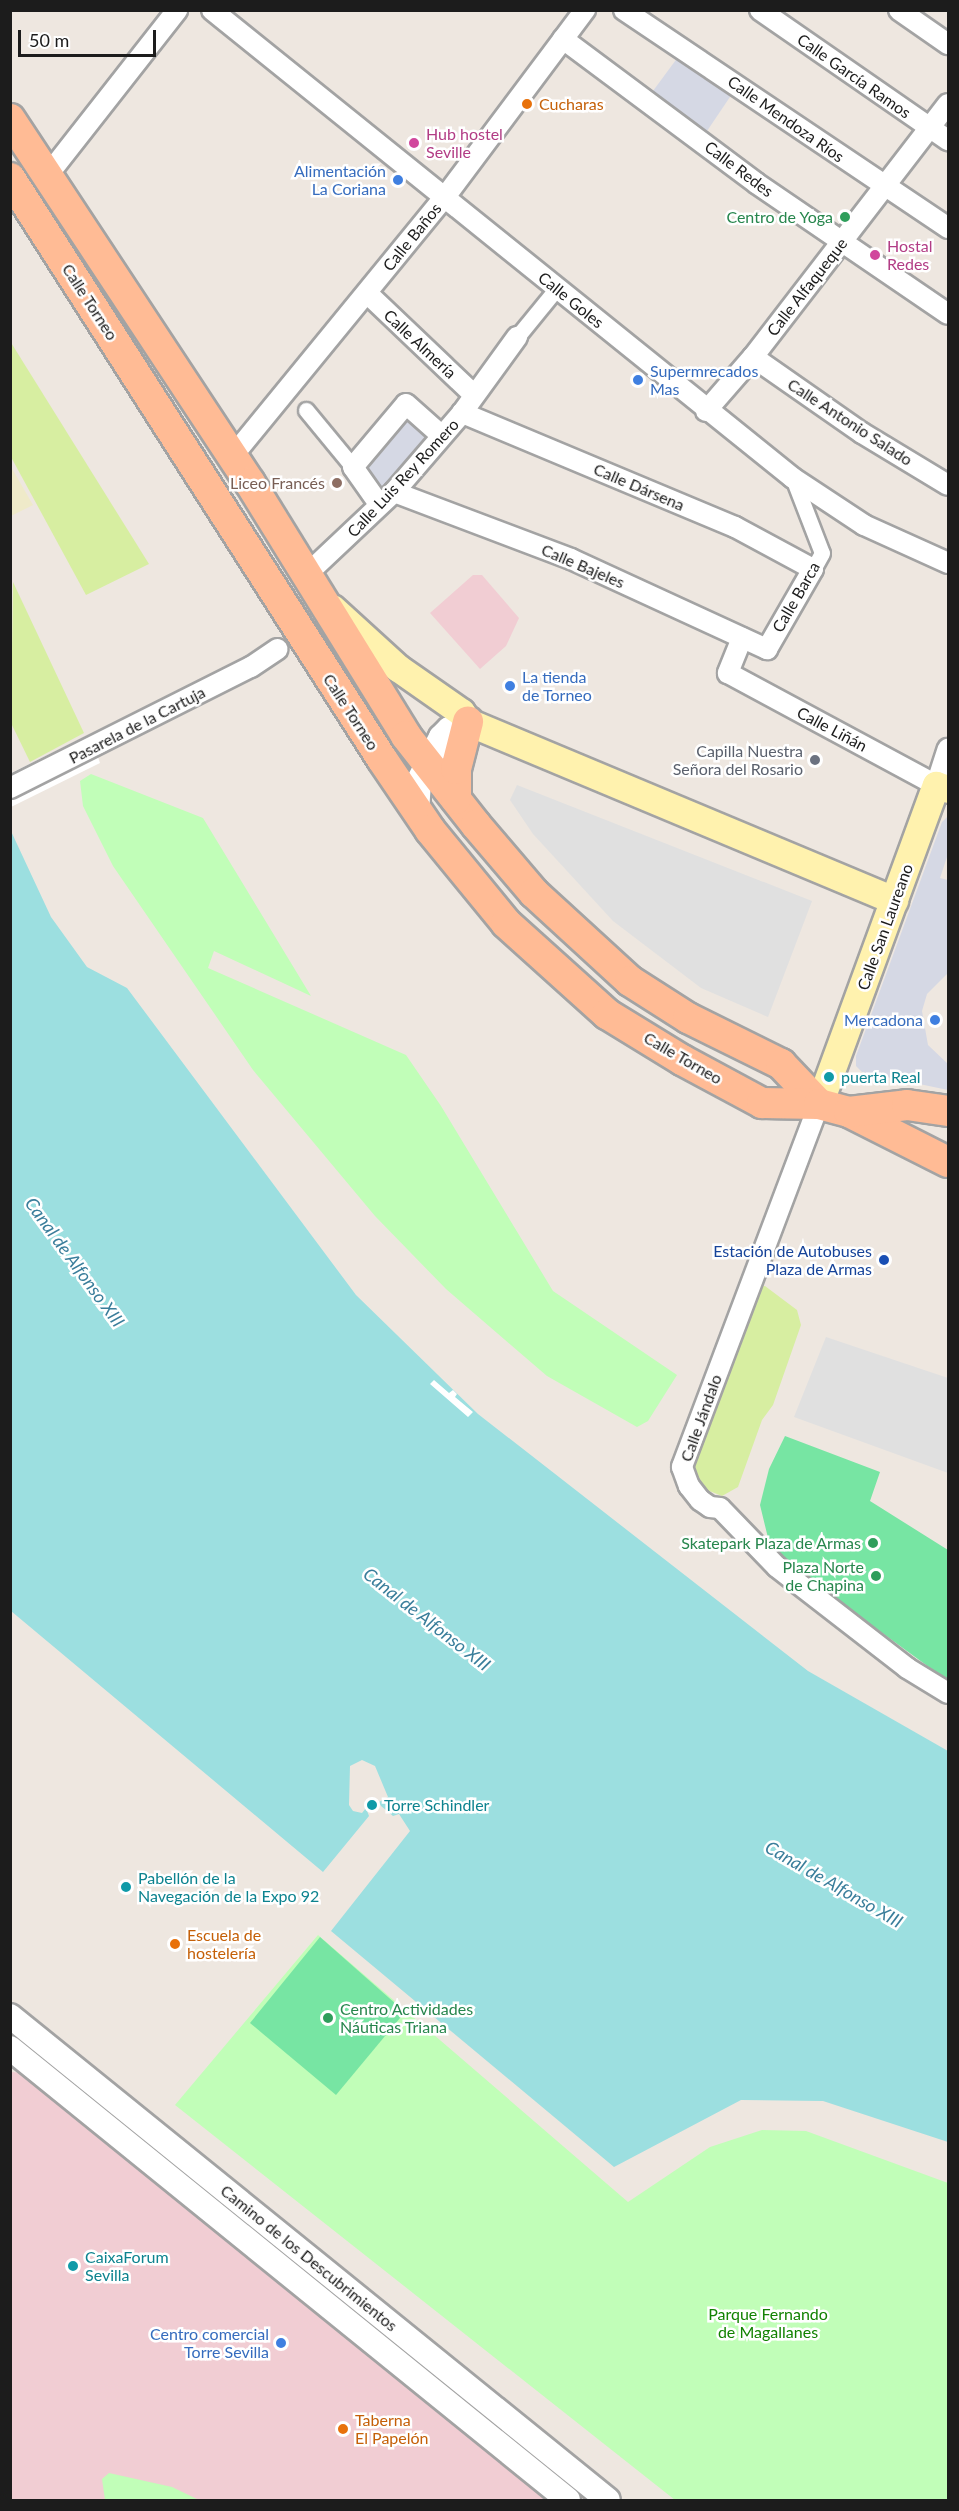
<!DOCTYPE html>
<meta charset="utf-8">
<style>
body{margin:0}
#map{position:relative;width:959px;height:2511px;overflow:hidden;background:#eee7e0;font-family:Lato,sans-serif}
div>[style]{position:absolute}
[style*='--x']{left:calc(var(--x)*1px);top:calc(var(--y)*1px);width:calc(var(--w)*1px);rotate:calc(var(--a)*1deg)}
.commercial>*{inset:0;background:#f1cdd3}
.farmland>*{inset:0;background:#efeac9}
.grass>*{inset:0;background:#d7eea1}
.park>*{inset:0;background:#c1feb8}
.pitch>*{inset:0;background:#77e5a3}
.parking>*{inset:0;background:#e0e0e0}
.plaza>*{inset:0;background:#d5d8e4}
.water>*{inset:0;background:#9cdfe0}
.pier>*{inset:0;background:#fff}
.roads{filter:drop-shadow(2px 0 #a3a3a3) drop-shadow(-2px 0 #a3a3a3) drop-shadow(0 2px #a3a3a3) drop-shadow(0 -2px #a3a3a3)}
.pedestrian>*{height:15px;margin:-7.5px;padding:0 7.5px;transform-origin:7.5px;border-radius:7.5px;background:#fff}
.minor>*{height:20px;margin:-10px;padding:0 10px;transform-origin:10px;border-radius:10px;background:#fff}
.tertiary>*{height:24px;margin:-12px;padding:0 12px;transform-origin:12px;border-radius:12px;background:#fff}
.secondary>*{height:27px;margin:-13.5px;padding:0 13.5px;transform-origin:13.5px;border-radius:13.5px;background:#fff2ae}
.primary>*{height:30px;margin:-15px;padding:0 15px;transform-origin:15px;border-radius:15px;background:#ffbb95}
.dots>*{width:16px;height:16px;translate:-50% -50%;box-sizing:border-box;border:3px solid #fff;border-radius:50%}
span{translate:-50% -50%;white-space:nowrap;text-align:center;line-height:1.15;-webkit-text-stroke:5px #fff;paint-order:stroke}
.street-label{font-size:16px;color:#1c1c1c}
.food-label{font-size:16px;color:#c56008}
.left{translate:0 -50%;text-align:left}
.hotel-label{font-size:16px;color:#b23c85}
.shop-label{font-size:16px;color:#366cbe}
.right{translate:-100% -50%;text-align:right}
.leisure-label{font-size:16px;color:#27864d}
.education-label{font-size:16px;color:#785e54}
.worship-label{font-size:16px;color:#5b616d}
.culture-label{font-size:16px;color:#0d838f}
.transit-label{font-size:16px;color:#164399}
.park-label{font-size:16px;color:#128202}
.water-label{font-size:18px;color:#3a7e9b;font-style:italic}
.frame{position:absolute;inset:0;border:12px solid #1c1c1c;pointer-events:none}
.scale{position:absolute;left:18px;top:30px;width:138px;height:27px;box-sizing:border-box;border:3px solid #1c1c1c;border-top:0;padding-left:8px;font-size:18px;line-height:21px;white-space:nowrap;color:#1c1c1c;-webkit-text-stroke:4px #fff;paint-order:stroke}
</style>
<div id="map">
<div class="commercial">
<div style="clip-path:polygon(473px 575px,482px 575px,519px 618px,506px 646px,480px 669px,430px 613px)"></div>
<div style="clip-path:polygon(11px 2072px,25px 2073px,554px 2500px,11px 2500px)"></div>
</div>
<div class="farmland">
<div style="clip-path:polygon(10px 465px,33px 505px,11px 516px,10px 516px)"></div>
</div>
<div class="grass">
<div style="clip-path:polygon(10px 341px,149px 564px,86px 595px,11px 457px)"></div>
<div style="clip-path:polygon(13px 582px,84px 733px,30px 762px,11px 723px)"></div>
<div style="clip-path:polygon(765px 1286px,797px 1310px,801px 1325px,773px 1405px,762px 1420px,738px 1487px,722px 1496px,702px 1488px,694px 1466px,758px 1287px)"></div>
</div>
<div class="park">
<div style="clip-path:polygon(91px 774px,203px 818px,311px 996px,214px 951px,208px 968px,406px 1055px,441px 1106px,553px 1291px,677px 1375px,648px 1421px,637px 1427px,547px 1376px,446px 1289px,375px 1216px,253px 1070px,113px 866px,83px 806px,80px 781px)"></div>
<div style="clip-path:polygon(318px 1935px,628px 2202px,710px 2147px,762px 2130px,806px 2131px,948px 2183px,948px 2500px,675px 2500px,175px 2105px)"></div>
<div style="clip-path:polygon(109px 2473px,172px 2487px,199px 2500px,105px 2500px,102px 2479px)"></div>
</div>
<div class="pitch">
<div style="clip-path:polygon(785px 1436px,880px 1472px,870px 1501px,948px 1550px,948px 1681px,781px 1559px,769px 1542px,760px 1505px,769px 1469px)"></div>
<div style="clip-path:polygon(320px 1937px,405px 2012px,336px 2095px,250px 2023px)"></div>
</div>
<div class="parking">
<div style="clip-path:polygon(517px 785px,812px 901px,768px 1017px,701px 988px,613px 921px,533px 834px,510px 800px)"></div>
<div style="clip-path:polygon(826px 1337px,948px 1378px,948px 1473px,794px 1417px)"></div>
</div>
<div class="plaza">
<div style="clip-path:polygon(681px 53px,736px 88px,705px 134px,650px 95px)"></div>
<div style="clip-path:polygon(406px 404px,436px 430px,374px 497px,353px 467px)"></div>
<div style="clip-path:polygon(948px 816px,948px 854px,940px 878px,948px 880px,948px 973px,927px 994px,922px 1011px,928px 1045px,948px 1064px,948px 1090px,862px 1072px,856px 1066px,856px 1056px,942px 822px)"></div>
</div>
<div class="water">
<div style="clip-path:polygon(10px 829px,51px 917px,87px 967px,127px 988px,356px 1295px,478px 1414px,808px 1671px,948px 1751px,948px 2142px,823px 2101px,741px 2100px,614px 2167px,331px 1931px,410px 1831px,399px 1814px,393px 1816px,381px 1806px,379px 1802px,388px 1797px,375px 1766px,362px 1760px,350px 1766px,349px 1805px,353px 1811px,362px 1813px,366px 1808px,369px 1816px,323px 1872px,11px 1611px)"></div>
</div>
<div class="pier">
<div style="clip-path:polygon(90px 734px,100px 763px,11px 807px,11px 773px)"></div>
<div style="clip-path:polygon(434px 1380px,449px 1393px,453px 1390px,457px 1394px,455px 1397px,473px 1412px,468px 1417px,430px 1384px)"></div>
</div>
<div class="roads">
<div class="pedestrian">
<div style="--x:517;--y:337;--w:63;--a:-50.8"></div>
<div style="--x:306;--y:410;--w:74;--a:50.5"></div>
<div style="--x:793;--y:478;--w:80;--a:68.9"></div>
<div style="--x:822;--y:553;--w:18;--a:119"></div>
</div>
<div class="minor">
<div style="--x:212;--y:10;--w:746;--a:38.85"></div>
<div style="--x:793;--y:478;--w:85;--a:33.5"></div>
<div style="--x:864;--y:525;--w:92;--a:24.3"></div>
<div style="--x:624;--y:10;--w:391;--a:33.9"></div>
<div style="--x:760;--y:10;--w:229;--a:34.7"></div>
<div style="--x:899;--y:10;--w:60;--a:34.8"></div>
<div style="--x:563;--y:39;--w:241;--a:36.7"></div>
<div style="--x:756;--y:183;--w:232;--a:34.3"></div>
<div style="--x:47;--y:176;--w:211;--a:-51.9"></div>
<div style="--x:367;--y:293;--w:148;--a:43.6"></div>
<div style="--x:753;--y:357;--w:133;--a:34.9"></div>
<div style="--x:862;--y:433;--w:100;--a:31.2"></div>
<div style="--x:706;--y:411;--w:72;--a:-49"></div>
<div style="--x:753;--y:357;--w:319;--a:-52.4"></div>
<div style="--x:231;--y:458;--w:338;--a:-50.7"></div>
<div style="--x:445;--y:197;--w:234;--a:-53.2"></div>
<div style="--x:394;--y:492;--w:189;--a:20.7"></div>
<div style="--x:571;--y:559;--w:216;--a:24.7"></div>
<div style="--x:767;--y:649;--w:92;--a:-60.1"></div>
<div style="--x:813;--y:569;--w:89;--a:-151.7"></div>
<div style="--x:735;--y:527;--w:296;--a:-157.3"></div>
<div style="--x:379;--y:504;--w:45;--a:-125.1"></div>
<div style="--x:353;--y:467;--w:82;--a:-49.9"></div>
<div style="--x:406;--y:404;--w:47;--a:41.5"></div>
<div style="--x:306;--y:575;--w:121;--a:-43.3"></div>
<div style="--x:394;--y:492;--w:104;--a:-49.3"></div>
<div style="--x:462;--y:413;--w:94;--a:-54.1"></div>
<div style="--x:742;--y:638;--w:38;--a:112"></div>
<div style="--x:728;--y:673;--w:236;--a:28.3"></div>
<div style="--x:936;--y:785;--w:38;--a:-72"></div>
<div style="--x:10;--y:788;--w:270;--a:-26.7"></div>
<div style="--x:251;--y:667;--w:32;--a:-34"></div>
<div style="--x:819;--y:1104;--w:388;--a:110.7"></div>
<div style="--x:682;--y:1467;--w:20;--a:70"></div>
<div style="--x:689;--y:1486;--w:18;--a:52"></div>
<div style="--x:700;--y:1500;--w:12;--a:35"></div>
<div style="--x:710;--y:1507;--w:10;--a:6"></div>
<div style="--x:720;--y:1508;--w:82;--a:46"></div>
<div style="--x:777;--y:1567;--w:165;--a:37.8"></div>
<div style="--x:907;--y:1668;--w:48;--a:31.4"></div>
</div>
<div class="tertiary">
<div style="--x:417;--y:811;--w:31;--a:-86"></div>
<div style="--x:419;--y:780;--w:48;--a:-62.9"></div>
<div style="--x:441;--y:737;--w:11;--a:-45"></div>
<div style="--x:449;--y:729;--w:20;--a:-20"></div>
<div style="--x:10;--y:2016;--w:769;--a:38.99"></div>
<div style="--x:10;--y:2048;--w:718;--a:39.01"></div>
</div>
<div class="secondary">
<div style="--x:332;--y:608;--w:89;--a:42.3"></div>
<div style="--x:398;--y:668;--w:77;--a:34.9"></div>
<div style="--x:461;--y:712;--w:12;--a:55"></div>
<div style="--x:468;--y:722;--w:462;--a:22.7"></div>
<div style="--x:819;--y:1104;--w:340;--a:-69.9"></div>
<div style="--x:936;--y:785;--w:13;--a:18"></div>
</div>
<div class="primary">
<div style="--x:10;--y:119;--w:436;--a:56.6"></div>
<div style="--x:250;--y:483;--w:297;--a:58.3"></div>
<div style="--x:406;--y:736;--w:113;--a:51.8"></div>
<div style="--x:476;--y:825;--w:89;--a:49.5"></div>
<div style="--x:534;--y:893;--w:130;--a:42.5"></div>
<div style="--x:630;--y:981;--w:69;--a:32.5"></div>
<div style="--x:688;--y:1018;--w:104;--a:26.3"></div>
<div style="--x:781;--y:1064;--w:55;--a:46.5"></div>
<div style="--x:10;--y:178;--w:690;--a:57.37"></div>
<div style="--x:382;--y:759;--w:86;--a:55.9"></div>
<div style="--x:430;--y:830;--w:120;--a:50.7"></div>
<div style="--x:506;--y:923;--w:136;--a:42"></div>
<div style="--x:607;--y:1014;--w:88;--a:31.5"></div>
<div style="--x:682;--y:1060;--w:91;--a:28.3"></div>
<div style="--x:762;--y:1103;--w:57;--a:1"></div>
<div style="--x:819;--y:1104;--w:31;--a:15"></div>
<div style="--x:849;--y:1112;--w:111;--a:26.8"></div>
<div style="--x:456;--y:799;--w:30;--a:-90"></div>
<div style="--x:456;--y:769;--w:49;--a:-75.7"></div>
<div style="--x:849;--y:1112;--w:58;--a:-6.9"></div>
<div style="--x:907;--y:1105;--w:41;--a:8.3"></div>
</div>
</div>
<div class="dots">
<div style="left:527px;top:104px;background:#e8710a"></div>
<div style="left:414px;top:143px;background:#d1479c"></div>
<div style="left:398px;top:180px;background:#3f7fe0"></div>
<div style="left:845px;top:217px;background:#2e9e5b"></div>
<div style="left:875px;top:255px;background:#d1479c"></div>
<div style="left:638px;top:380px;background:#3f7fe0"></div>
<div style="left:337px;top:483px;background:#8d6e63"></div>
<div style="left:510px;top:686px;background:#3f7fe0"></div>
<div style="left:815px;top:760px;background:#6b7280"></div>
<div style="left:935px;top:1020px;background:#3f7fe0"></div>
<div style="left:829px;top:1077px;background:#0f9aa8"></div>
<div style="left:884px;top:1260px;background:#1a4fb4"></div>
<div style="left:873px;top:1543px;background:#2e9e5b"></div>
<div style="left:876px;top:1576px;background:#2e9e5b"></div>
<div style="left:372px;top:1805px;background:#0f9aa8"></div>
<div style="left:126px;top:1887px;background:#0f9aa8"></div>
<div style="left:175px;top:1944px;background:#e8710a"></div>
<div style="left:328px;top:2018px;background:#2e9e5b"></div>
<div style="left:73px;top:2266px;background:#0f9aa8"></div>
<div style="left:281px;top:2343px;background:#3f7fe0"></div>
<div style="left:343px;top:2429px;background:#e8710a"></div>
</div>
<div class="street-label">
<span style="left:854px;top:76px;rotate:35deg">Calle García Ramos</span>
<span style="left:786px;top:119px;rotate:35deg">Calle Mendoza Ríos</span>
<span style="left:739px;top:169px;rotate:37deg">Calle Redes</span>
<span style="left:412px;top:237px;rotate:-51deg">Calle Baños</span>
<span style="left:807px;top:287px;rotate:-52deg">Calle Alfaqueque</span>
<span style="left:571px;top:300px;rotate:39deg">Calle Goles</span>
<span style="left:90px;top:302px;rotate:57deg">Calle Torneo</span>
<span style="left:420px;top:344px;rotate:43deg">Calle Almería</span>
<span style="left:850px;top:422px;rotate:33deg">Calle Antonio Salado</span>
<span style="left:403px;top:478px;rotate:-47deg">Calle Luis Rey Romero</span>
<span style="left:639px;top:487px;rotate:23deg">Calle Dársena</span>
<span style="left:583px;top:566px;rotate:23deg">Calle Bajeles</span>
<span style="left:796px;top:597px;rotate:-60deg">Calle Barca</span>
<span style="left:351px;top:712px;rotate:57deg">Calle Torneo</span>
<span style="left:137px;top:725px;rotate:-27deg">Pasarela de la Cartuja</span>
<span style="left:832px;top:729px;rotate:28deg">Calle Liñán</span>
<span style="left:885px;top:927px;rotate:-70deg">Calle San Laureano</span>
<span style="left:683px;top:1058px;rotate:30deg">Calle Torneo</span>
<span style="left:701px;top:1418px;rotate:-70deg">Calle Jándalo</span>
<span style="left:309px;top:2258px;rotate:39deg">Camino de los Descubrimientos</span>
</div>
<div class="food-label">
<span class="left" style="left:539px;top:104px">Cucharas</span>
<span class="left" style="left:187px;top:1944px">Escuela de<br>hostelería</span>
<span class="left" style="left:355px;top:2429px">Taberna<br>El Papelón</span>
</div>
<div class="hotel-label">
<span class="left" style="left:426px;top:143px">Hub hostel<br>Seville</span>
<span class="left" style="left:887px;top:255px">Hostal<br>Redes</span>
</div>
<div class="shop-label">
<span class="right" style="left:386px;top:180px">Alimentación<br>La Coriana</span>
<span class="left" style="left:650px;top:380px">Supermrecados<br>Mas</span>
<span class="left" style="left:522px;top:686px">La tienda<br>de Torneo</span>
<span class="right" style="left:923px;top:1020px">Mercadona</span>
<span class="right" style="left:269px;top:2343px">Centro comercial<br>Torre Sevilla</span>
</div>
<div class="leisure-label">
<span class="right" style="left:833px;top:217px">Centro de Yoga</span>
<span class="right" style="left:861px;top:1543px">Skatepark Plaza de Armas</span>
<span class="right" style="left:864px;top:1576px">Plaza Norte<br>de Chapina</span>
<span class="left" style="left:340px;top:2018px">Centro Actividades<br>Náuticas Triana</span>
</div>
<div class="education-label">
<span class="right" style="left:325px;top:483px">Liceo Francés</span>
</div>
<div class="worship-label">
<span class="right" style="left:803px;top:760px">Capilla Nuestra<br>Señora del Rosario</span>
</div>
<div class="culture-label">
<span class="left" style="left:841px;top:1077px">puerta Real</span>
<span class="left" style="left:384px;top:1805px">Torre Schindler</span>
<span class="left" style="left:138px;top:1887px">Pabellón de la<br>Navegación de la Expo 92</span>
<span class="left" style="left:85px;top:2266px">CaixaForum<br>Sevilla</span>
</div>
<div class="transit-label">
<span class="right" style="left:872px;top:1260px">Estación de Autobuses<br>Plaza de Armas</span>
</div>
<div class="park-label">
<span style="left:768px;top:2323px">Parque Fernando<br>de Magallanes</span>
</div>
<div class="water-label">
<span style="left:75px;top:1262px;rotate:54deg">Canal de Alfonso XIII</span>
<span style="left:427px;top:1619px;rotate:38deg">Canal de Alfonso XIII</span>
<span style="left:834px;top:1884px;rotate:30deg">Canal de Alfonso XIII</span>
</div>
<div class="frame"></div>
<div class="scale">50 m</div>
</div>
